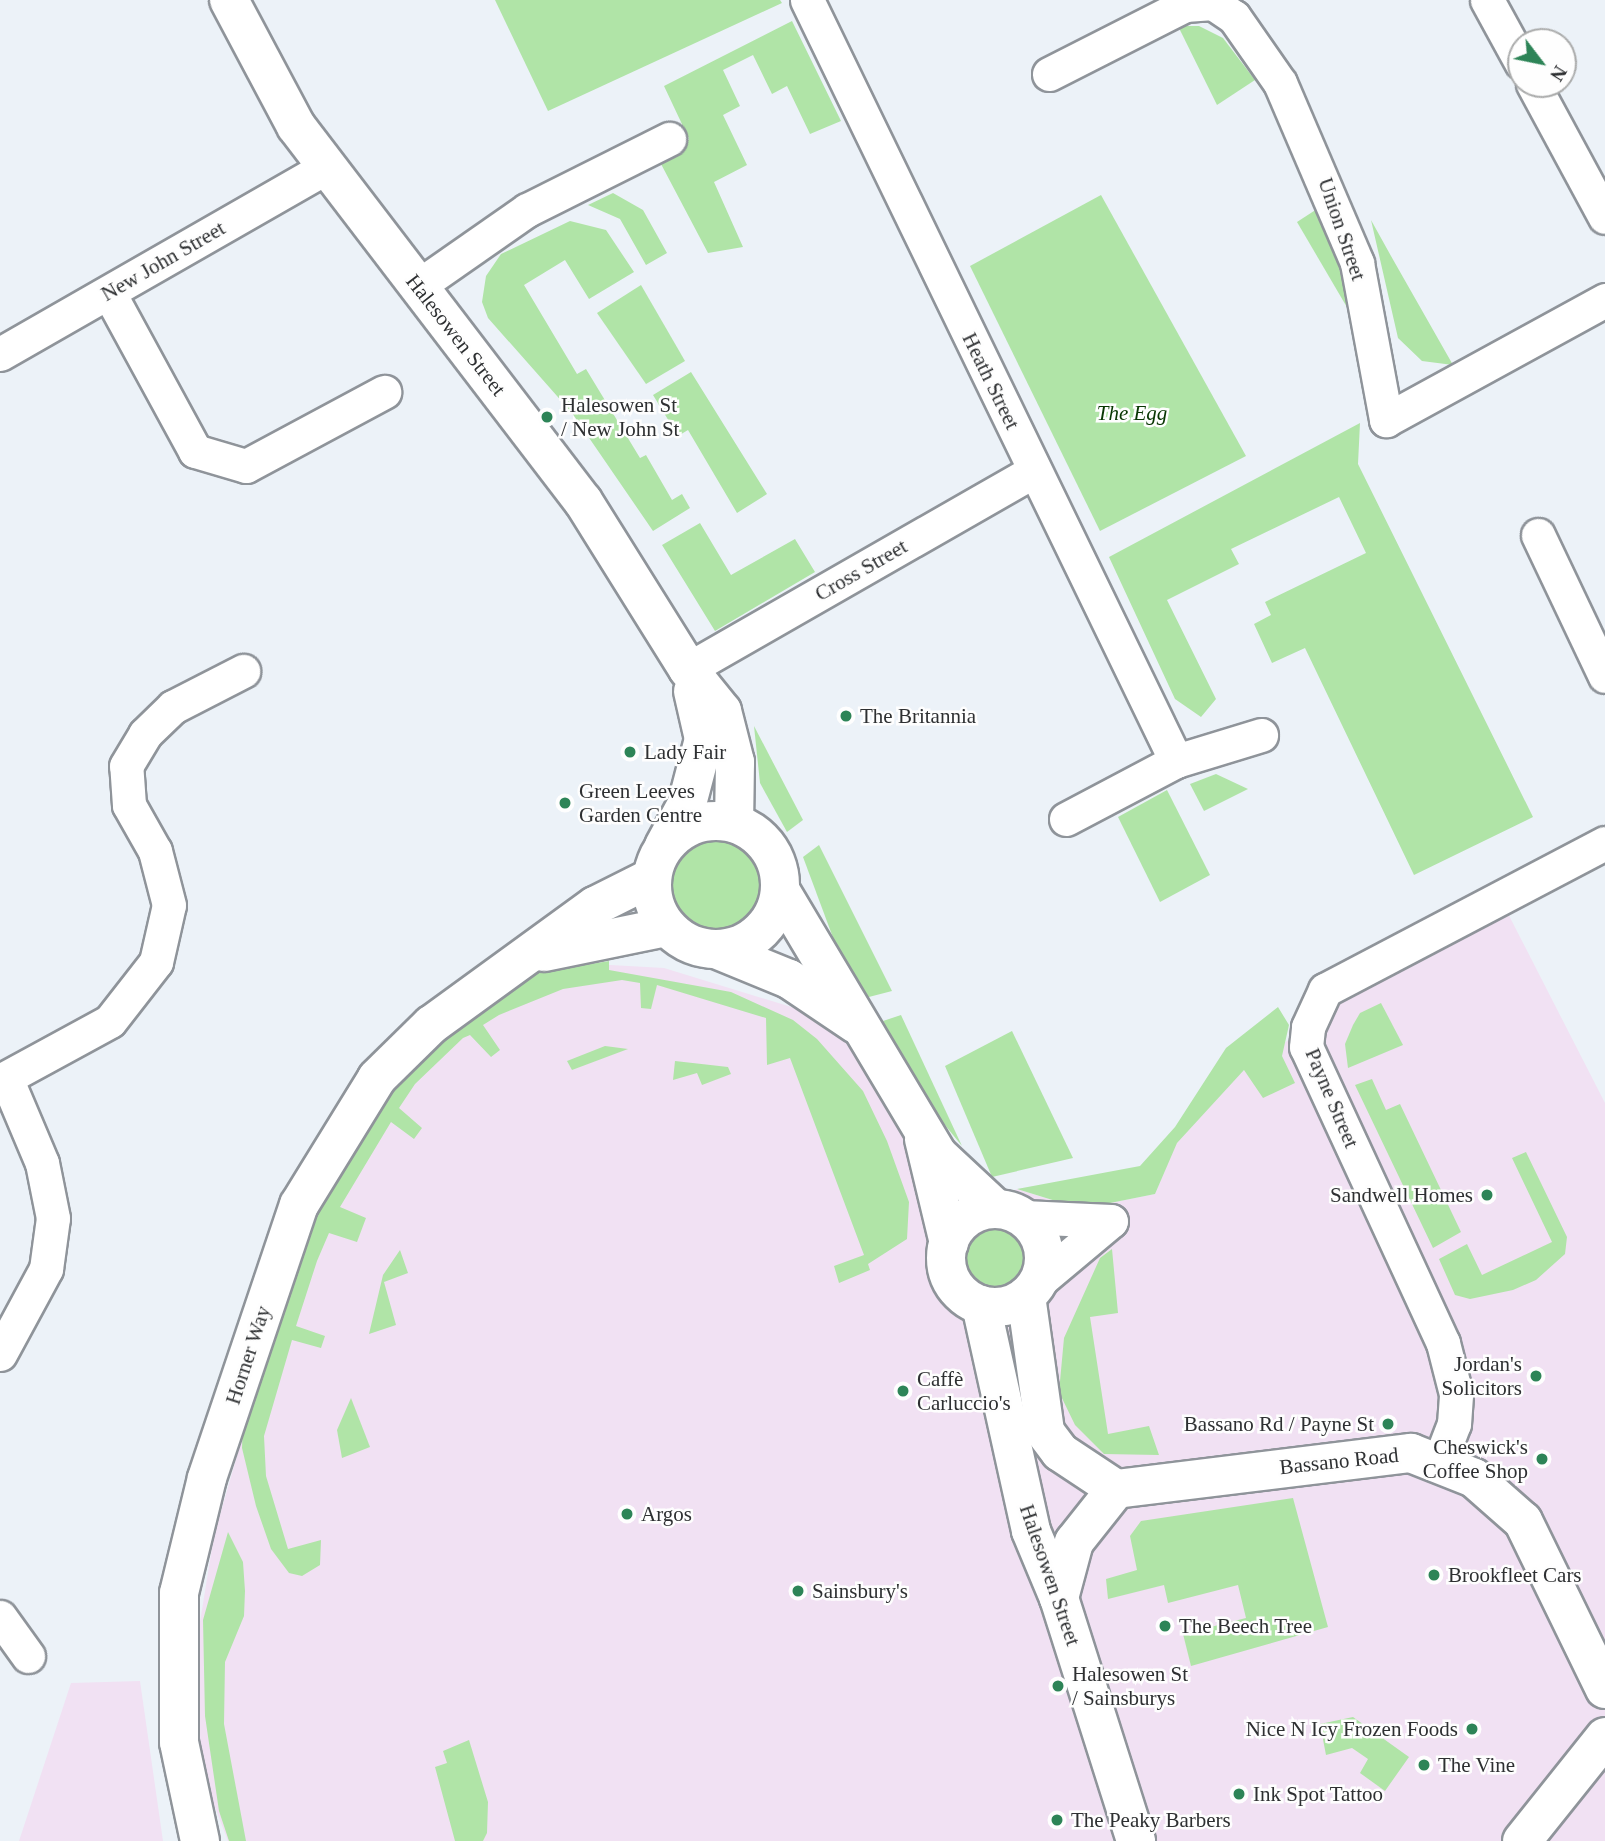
<!DOCTYPE html>
<meta charset="utf-8">
<style>
body{margin:0}
#map{position:relative;width:1605px;height:1841px;overflow:hidden;background:#ecf2f8;font-family:"Times New Roman",serif}
div>[style]{position:absolute}
[style*='--x']{left:calc(var(--x)*1px);top:calc(var(--y)*1px);width:calc(var(--w)*1px);rotate:calc(var(--a)*1deg)}
.commercial>*{inset:0;background:#f1e1f3}
.green>*{inset:0;background:#b0e4a7}
.round{border-radius:50%}
.roads{filter:drop-shadow(2px 0 #8f949a) drop-shadow(-2px 0 #8f949a) drop-shadow(0 2px #8f949a) drop-shadow(0 -2px #8f949a)}
.street>*{height:33px;margin:-16.5px;padding:0 16.5px;transform-origin:16.5px;border-radius:16.5px;background:#fff}
.secondary>*{height:38px;margin:-19px;padding:0 19px;transform-origin:19px;border-radius:19px;background:#fff}
.secondary>.ring{margin:-19px;padding:0;box-sizing:content-box;background:none;border:38px solid #fff;border-radius:50%}
.primary>*{height:38px;margin:-19px;padding:0 19px;transform-origin:19px;border-radius:19px;background:#fff}
.primary>.ring{margin:-19px;padding:0;box-sizing:content-box;background:none;border:38px solid #fff;border-radius:50%}
.dots>*{width:19px;height:19px;translate:-50% -50%;box-sizing:border-box;border:4px solid #fefefe;border-radius:50%}
span{translate:-50% -50%;white-space:nowrap;text-align:center;line-height:1.15;-webkit-text-stroke:5px #fefefe;paint-order:stroke}
.street-label{font-size:21px;color:#2e3032}
.poi-label{font-size:21px;color:#2e3032}
.left{translate:0 -50%;text-align:left}
.right{translate:-100% -50%;text-align:right}
.park-label{font-size:21px;color:#083702;font-style:italic}
.north{position:absolute;left:1507px;top:28px;width:70px;height:70px;box-sizing:border-box;background:#fefefe;border:2px solid #abacac;border-radius:50%;rotate:122deg;font-size:19px;font-weight:700;line-height:28px;text-align:center;color:#2e3032}
.north::after{content:'';display:block;margin:auto;width:24px;height:32px;background:#2d8457;clip-path:polygon(50% 0,100% 100%,50% 72%,0 100%)}
</style>
<div id="map">
<div class="commercial">
<div style="clip-path:polygon(1500px 898px,1605px 1103px,1605px 1841px,228px 1841px,201px 1771px,190px 1683px,214px 1536px,306px 1215px,434px 1042px,575px 963px,664px 968px,863px 1029px,888px 1062px,965px 1218px,1017px 1189px,1059px 1202px,1100px 1205px,1155px 1194px,1176px 1143px,1195px 1118px,1244px 1070px,1308px 1027px,1325px 990px)"></div>
<div style="clip-path:polygon(140px 1681px,163px 1841px,19px 1841px,71px 1683px)"></div>
</div>
<div class="green">
<div style="clip-path:polygon(495px 0,780px 0,782px 3px,548px 111px)"></div>
<div style="clip-path:polygon(792px 21px,841px 121px,810px 134px,787px 86px,772px 94px,753px 55px,723px 70px,740px 106px,723px 115px,747px 165px,714px 182px,743px 247px,708px 253px,661px 164px,689px 139px,664px 86px)"></div>
<div style="clip-path:polygon(1178px 26px,1199px 26px,1223px 38px,1255px 80px,1217px 105px)"></div>
<div style="clip-path:polygon(613px 193px,643px 210px,667px 253px,646px 265px,620px 219px,588px 205px)"></div>
<div style="clip-path:polygon(1101px 195px,1246px 456px,1100px 531px,970px 266px)"></div>
<div style="clip-path:polygon(1317px 209px,1338px 262px,1348px 309px,1297px 222px)"></div>
<div style="clip-path:polygon(1371px 220px,1391px 256px,1453px 365px,1422px 361px,1398px 338px)"></div>
<div style="clip-path:polygon(570px 221px,606px 230px,634px 272px,589px 299px,565px 260px,524px 285px,577px 374px,586px 369px,640px 458px,646px 455px,672px 500px,682px 494px,690px 508px,653px 531px,572px 413px,488px 318px,482px 302px,486px 276px,501px 254px)"></div>
<div style="clip-path:polygon(641px 285px,685px 361px,646px 384px,597px 313px)"></div>
<div style="clip-path:polygon(691px 372px,767px 494px,737px 513px,688px 430px,678px 436px,653px 395px)"></div>
<div style="clip-path:polygon(1360px 423px,1358px 464px,1533px 817px,1414px 875px,1305px 648px,1272px 663px,1254px 624px,1271px 615px,1265px 602px,1366px 553px,1339px 497px,1231px 549px,1239px 564px,1167px 600px,1216px 699px,1201px 717px,1175px 699px,1109px 557px)"></div>
<div style="clip-path:polygon(700px 523px,731px 575px,795px 539px,815px 572px,715px 631px,662px 545px)"></div>
<div style="clip-path:polygon(754px 726px,803px 820px,787px 832px,760px 783px)"></div>
<div style="clip-path:polygon(1216px 774px,1248px 789px,1204px 811px,1190px 784px)"></div>
<div style="clip-path:polygon(1167px 790px,1210px 875px,1160px 902px,1118px 817px)"></div>
<div class="round" style="left:669px;top:836px;width:98px;height:98px"></div>
<div style="clip-path:polygon(819px 845px,892px 991px,865px 998px,838px 951px,803px 857px)"></div>
<div style="clip-path:polygon(609px 961px,609px 970px,731px 992px,793px 1020px,817px 1039px,863px 1091px,887px 1141px,909px 1202px,907px 1239px,868px 1264px,870px 1270px,839px 1283px,834px 1266px,864px 1255px,790px 1058px,767px 1065px,766px 1018px,657px 985px,651px 1009px,641px 1008px,640px 983px,622px 980px,563px 989px,499px 1015px,483px 1025px,500px 1050px,491px 1057px,470px 1035px,463px 1038px,415px 1084px,399px 1108px,422px 1128px,414px 1139px,391px 1122px,340px 1207px,366px 1218px,357px 1242px,329px 1233px,317px 1261px,296px 1326px,325px 1336px,321px 1348px,292px 1340px,264px 1436px,266px 1476px,288px 1549px,321px 1540px,320px 1565px,302px 1576px,289px 1573px,271px 1549px,256px 1506px,242px 1448px,243px 1420px,312px 1217px,389px 1089px,423px 1052px,530px 974px)"></div>
<div style="clip-path:polygon(1381px 1003px,1403px 1045px,1348px 1068px,1345px 1044px,1353px 1025px,1360px 1013px)"></div>
<div style="clip-path:polygon(1278px 1007px,1289px 1025px,1282px 1056px,1295px 1083px,1263px 1098px,1244px 1070px,1177px 1143px,1155px 1194px,1100px 1205px,1059px 1202px,1017px 1189px,1140px 1166px,1175px 1127px,1226px 1048px)"></div>
<div style="clip-path:polygon(901px 1015px,962px 1146px,932px 1109px,883px 1021px)"></div>
<div style="clip-path:polygon(1012px 1031px,1073px 1158px,992px 1177px,945px 1066px)"></div>
<div style="clip-path:polygon(605px 1046px,628px 1049px,572px 1070px,567px 1061px)"></div>
<div style="clip-path:polygon(675px 1061px,728px 1067px,731px 1074px,702px 1085px,697px 1073px,673px 1080px)"></div>
<div style="clip-path:polygon(1372px 1079px,1386px 1110px,1400px 1104px,1461px 1232px,1433px 1248px,1355px 1085px)"></div>
<div style="clip-path:polygon(1526px 1152px,1567px 1237px,1565px 1254px,1536px 1280px,1513px 1290px,1470px 1299px,1455px 1295px,1439px 1259px,1467px 1244px,1482px 1275px,1552px 1242px,1512px 1158px)"></div>
<div class="round" style="left:962px;top:1225px;width:70px;height:70px"></div>
<div style="clip-path:polygon(1112px 1249px,1118px 1313px,1090px 1317px,1108px 1434px,1149px 1426px,1159px 1455px,1104px 1454px,1075px 1425px,1059px 1392px,1064px 1338px,1100px 1258px)"></div>
<div style="clip-path:polygon(400px 1250px,408px 1273px,384px 1282px,396px 1325px,369px 1334px,383px 1275px)"></div>
<div style="clip-path:polygon(351px 1398px,370px 1447px,342px 1458px,337px 1430px)"></div>
<div style="clip-path:polygon(1293px 1498px,1328px 1627px,1191px 1666px,1183px 1634px,1246px 1618px,1238px 1585px,1168px 1603px,1164px 1585px,1108px 1599px,1106px 1579px,1137px 1570px,1130px 1536px,1141px 1521px)"></div>
<div style="clip-path:polygon(228px 1532px,243px 1562px,245px 1591px,244px 1616px,225px 1662px,224px 1724px,246px 1841px,229px 1841px,219px 1811px,205px 1716px,203px 1620px)"></div>
<div style="clip-path:polygon(1353px 1717px,1409px 1757px,1385px 1791px,1360px 1773px,1368px 1759px,1352px 1748px,1326px 1755px,1320px 1724px)"></div>
<div style="clip-path:polygon(469px 1740px,488px 1802px,487px 1833px,483px 1841px,455px 1841px,435px 1767px,447px 1763px,443px 1751px)"></div>
</div>
<div class="roads">
<div class="street">
<div style="--x:807;--y:0;--w:846;--a:64.13"></div>
<div style="--x:1487;--y:0;--w:71;--a:61.3"></div>
<div style="--x:1049;--y:74;--w:153;--a:-26.9"></div>
<div style="--x:1185;--y:5;--w:28;--a:-4"></div>
<div style="--x:1213;--y:3;--w:25;--a:34"></div>
<div style="--x:1234;--y:17;--w:80;--a:55.1"></div>
<div style="--x:1280;--y:83;--w:196;--a:66.8"></div>
<div style="--x:1357;--y:263;--w:160;--a:79.5"></div>
<div style="--x:1386;--y:420;--w:250;--a:-28.7"></div>
<div style="--x:1533;--y:84;--w:151;--a:61.6"></div>
<div style="--x:418;--y:286;--w:133;--a:-34.9"></div>
<div style="--x:527;--y:210;--w:159;--a:-26.6"></div>
<div style="--x:109;--y:293;--w:180;--a:61.4"></div>
<div style="--x:195;--y:451;--w:53;--a:16.4"></div>
<div style="--x:246;--y:466;--w:157;--a:-28.2"></div>
<div style="--x:0;--y:354;--w:376;--a:-29.8"></div>
<div style="--x:1538;--y:535;--w:156;--a:64.6"></div>
<div style="--x:688;--y:669;--w:399;--a:-29.8"></div>
<div style="--x:1066;--y:819;--w:124;--a:-27.8"></div>
<div style="--x:1176;--y:761;--w:89;--a:-17"></div>
<div style="--x:0;--y:1081;--w:125;--a:-28.6"></div>
<div style="--x:110;--y:1021;--w:75;--a:-52.1"></div>
<div style="--x:156;--y:962;--w:58;--a:-77.2"></div>
<div style="--x:169;--y:905;--w:56;--a:-104.5"></div>
<div style="--x:155;--y:851;--w:53;--a:-119.5"></div>
<div style="--x:129;--y:805;--w:39;--a:-94"></div>
<div style="--x:126;--y:766;--w:37;--a:-59"></div>
<div style="--x:145;--y:734;--w:39;--a:-44"></div>
<div style="--x:173;--y:707;--w:79;--a:-27.2"></div>
<div style="--x:1023;--y:1217;--w:88;--a:2.6"></div>
<div style="--x:1038;--y:1282;--w:95;--a:-39.9"></div>
<div style="--x:0;--y:1354;--w:97;--a:-61.6"></div>
<div style="--x:46;--y:1269;--w:51;--a:-82.2"></div>
<div style="--x:53;--y:1218;--w:56;--a:-101.3"></div>
<div style="--x:42;--y:1163;--w:90;--a:-112.9"></div>
<div style="--x:1440;--y:1460;--w:39;--a:-69"></div>
<div style="--x:1454;--y:1424;--w:30;--a:-86"></div>
<div style="--x:1456;--y:1394;--w:53;--a:-104.3"></div>
<div style="--x:1443;--y:1343;--w:326;--a:-114.8"></div>
<div style="--x:1306;--y:1047;--w:20;--a:-84"></div>
<div style="--x:1308;--y:1027;--w:41;--a:-65.3"></div>
<div style="--x:1325;--y:990;--w:316;--a:-27.7"></div>
<div style="--x:0;--y:1617;--w:48;--a:54.3"></div>
</div>
<div class="secondary">
<div style="--x:780;--y:890;--w:309;--a:59.2"></div>
<div style="--x:938;--y:1155;--w:78;--a:42.9"></div>
<div style="--x:718;--y:950;--w:77;--a:22.2"></div>
<div style="--x:789;--y:979;--w:81;--a:33.9"></div>
<div style="--x:924;--y:1139;--w:107;--a:76.5"></div>
<div class="ring" style="left:946px;top:1209px;width:60px;height:60px"></div>
<div style="--x:1026;--y:1296;--w:137;--a:82"></div>
<div style="--x:1045;--y:1432;--w:25;--a:53"></div>
<div style="--x:1060;--y:1452;--w:67;--a:33.5"></div>
<div style="--x:981;--y:1305;--w:231;--a:77.5"></div>
<div style="--x:1031;--y:1531;--w:73;--a:67.3"></div>
<div style="--x:1059;--y:1598;--w:255;--a:72.4"></div>
<div style="--x:1059;--y:1598;--w:58;--a:-75"></div>
<div style="--x:1074;--y:1542;--w:68;--a:-51.6"></div>
<div style="--x:1116;--y:1489;--w:297;--a:-7"></div>
<div style="--x:1411;--y:1453;--w:68;--a:21.6"></div>
<div style="--x:1474;--y:1478;--w:65;--a:41.3"></div>
<div style="--x:1523;--y:1521;--w:187;--a:64"></div>
<div style="--x:1522;--y:1841;--w:133;--a:-51.4"></div>
</div>
<div class="primary">
<div style="--x:229;--y:0;--w:143;--a:62"></div>
<div style="--x:296;--y:126;--w:472;--a:52.6"></div>
<div style="--x:583;--y:501;--w:198;--a:58"></div>
<div style="--x:688;--y:669;--w:54;--a:51"></div>
<div style="--x:722;--y:711;--w:53;--a:75.7"></div>
<div style="--x:735;--y:762;--w:61;--a:90.9"></div>
<div class="ring" style="left:652px;top:821px;width:90px;height:90px"></div>
<div style="--x:664;--y:846;--w:48;--a:-61.3"></div>
<div style="--x:687;--y:804;--w:67;--a:-75.3"></div>
<div style="--x:704;--y:739;--w:49;--a:-102.9"></div>
<div style="--x:544;--y:952;--w:125;--a:-11.6"></div>
<div style="--x:200;--y:1841;--w:101;--a:-102"></div>
<div style="--x:179;--y:1742;--w:149;--a:-90"></div>
<div style="--x:179;--y:1593;--w:118;--a:-76.3"></div>
<div style="--x:207;--y:1478;--w:288;--a:-71.4"></div>
<div style="--x:299;--y:1205;--w:149;--a:-58.4"></div>
<div style="--x:377;--y:1078;--w:76;--a:-44.5"></div>
<div style="--x:431;--y:1025;--w:203;--a:-36"></div>
<div style="--x:595;--y:906;--w:63;--a:-26.6"></div>
</div>
</div>
<div class="dots">
<div style="left:547px;top:417px;background:#2d8457"></div>
<div style="left:846px;top:716px;background:#2d8457"></div>
<div style="left:630px;top:752px;background:#2d8457"></div>
<div style="left:565px;top:803px;background:#2d8457"></div>
<div style="left:1487px;top:1195px;background:#2d8457"></div>
<div style="left:1536px;top:1376px;background:#2d8457"></div>
<div style="left:903px;top:1391px;background:#2d8457"></div>
<div style="left:1388px;top:1424px;background:#2d8457"></div>
<div style="left:1542px;top:1459px;background:#2d8457"></div>
<div style="left:627px;top:1514px;background:#2d8457"></div>
<div style="left:1434px;top:1575px;background:#2d8457"></div>
<div style="left:798px;top:1591px;background:#2d8457"></div>
<div style="left:1165px;top:1626px;background:#2d8457"></div>
<div style="left:1058px;top:1686px;background:#2d8457"></div>
<div style="left:1472px;top:1729px;background:#2d8457"></div>
<div style="left:1424px;top:1765px;background:#2d8457"></div>
<div style="left:1239px;top:1794px;background:#2d8457"></div>
<div style="left:1057px;top:1820px;background:#2d8457"></div>
</div>
<div class="street-label">
<span style="left:1342px;top:229px;rotate:71deg">Union Street</span>
<span style="left:163px;top:261px;rotate:-30deg">New John Street</span>
<span style="left:456px;top:335px;rotate:52deg">Halesowen Street</span>
<span style="left:991px;top:381px;rotate:64deg">Heath Street</span>
<span style="left:861px;top:570px;rotate:-30deg">Cross Street</span>
<span style="left:1332px;top:1098px;rotate:67deg">Payne Street</span>
<span style="left:248px;top:1355px;rotate:-72deg">Horner Way</span>
<span style="left:1339px;top:1461px;rotate:-6deg">Bassano Road</span>
<span style="left:1050px;top:1575px;rotate:71deg">Halesowen Street</span>
</div>
<div class="poi-label">
<span class="left" style="left:561px;top:417px">Halesowen St<br>/ New John St</span>
<span class="left" style="left:860px;top:716px">The Britannia</span>
<span class="left" style="left:644px;top:752px">Lady Fair</span>
<span class="left" style="left:579px;top:803px">Green Leeves<br>Garden Centre</span>
<span class="right" style="left:1473px;top:1195px">Sandwell Homes</span>
<span class="right" style="left:1522px;top:1376px">Jordan's<br>Solicitors</span>
<span class="left" style="left:917px;top:1391px">Caffè<br>Carluccio's</span>
<span class="right" style="left:1374px;top:1424px">Bassano Rd / Payne St</span>
<span class="right" style="left:1528px;top:1459px">Cheswick's<br>Coffee Shop</span>
<span class="left" style="left:641px;top:1514px">Argos</span>
<span class="left" style="left:1448px;top:1575px">Brookfleet Cars</span>
<span class="left" style="left:812px;top:1591px">Sainsbury's</span>
<span class="left" style="left:1179px;top:1626px">The Beech Tree</span>
<span class="left" style="left:1072px;top:1686px">Halesowen St<br>/ Sainsburys</span>
<span class="right" style="left:1458px;top:1729px">Nice N Icy Frozen Foods</span>
<span class="left" style="left:1438px;top:1765px">The Vine</span>
<span class="left" style="left:1253px;top:1794px">Ink Spot Tattoo</span>
<span class="left" style="left:1071px;top:1820px">The Peaky Barbers</span>
</div>
<div class="park-label">
<span style="left:1132px;top:413px">The Egg</span>
</div>
<div class="north">N</div>
</div>
